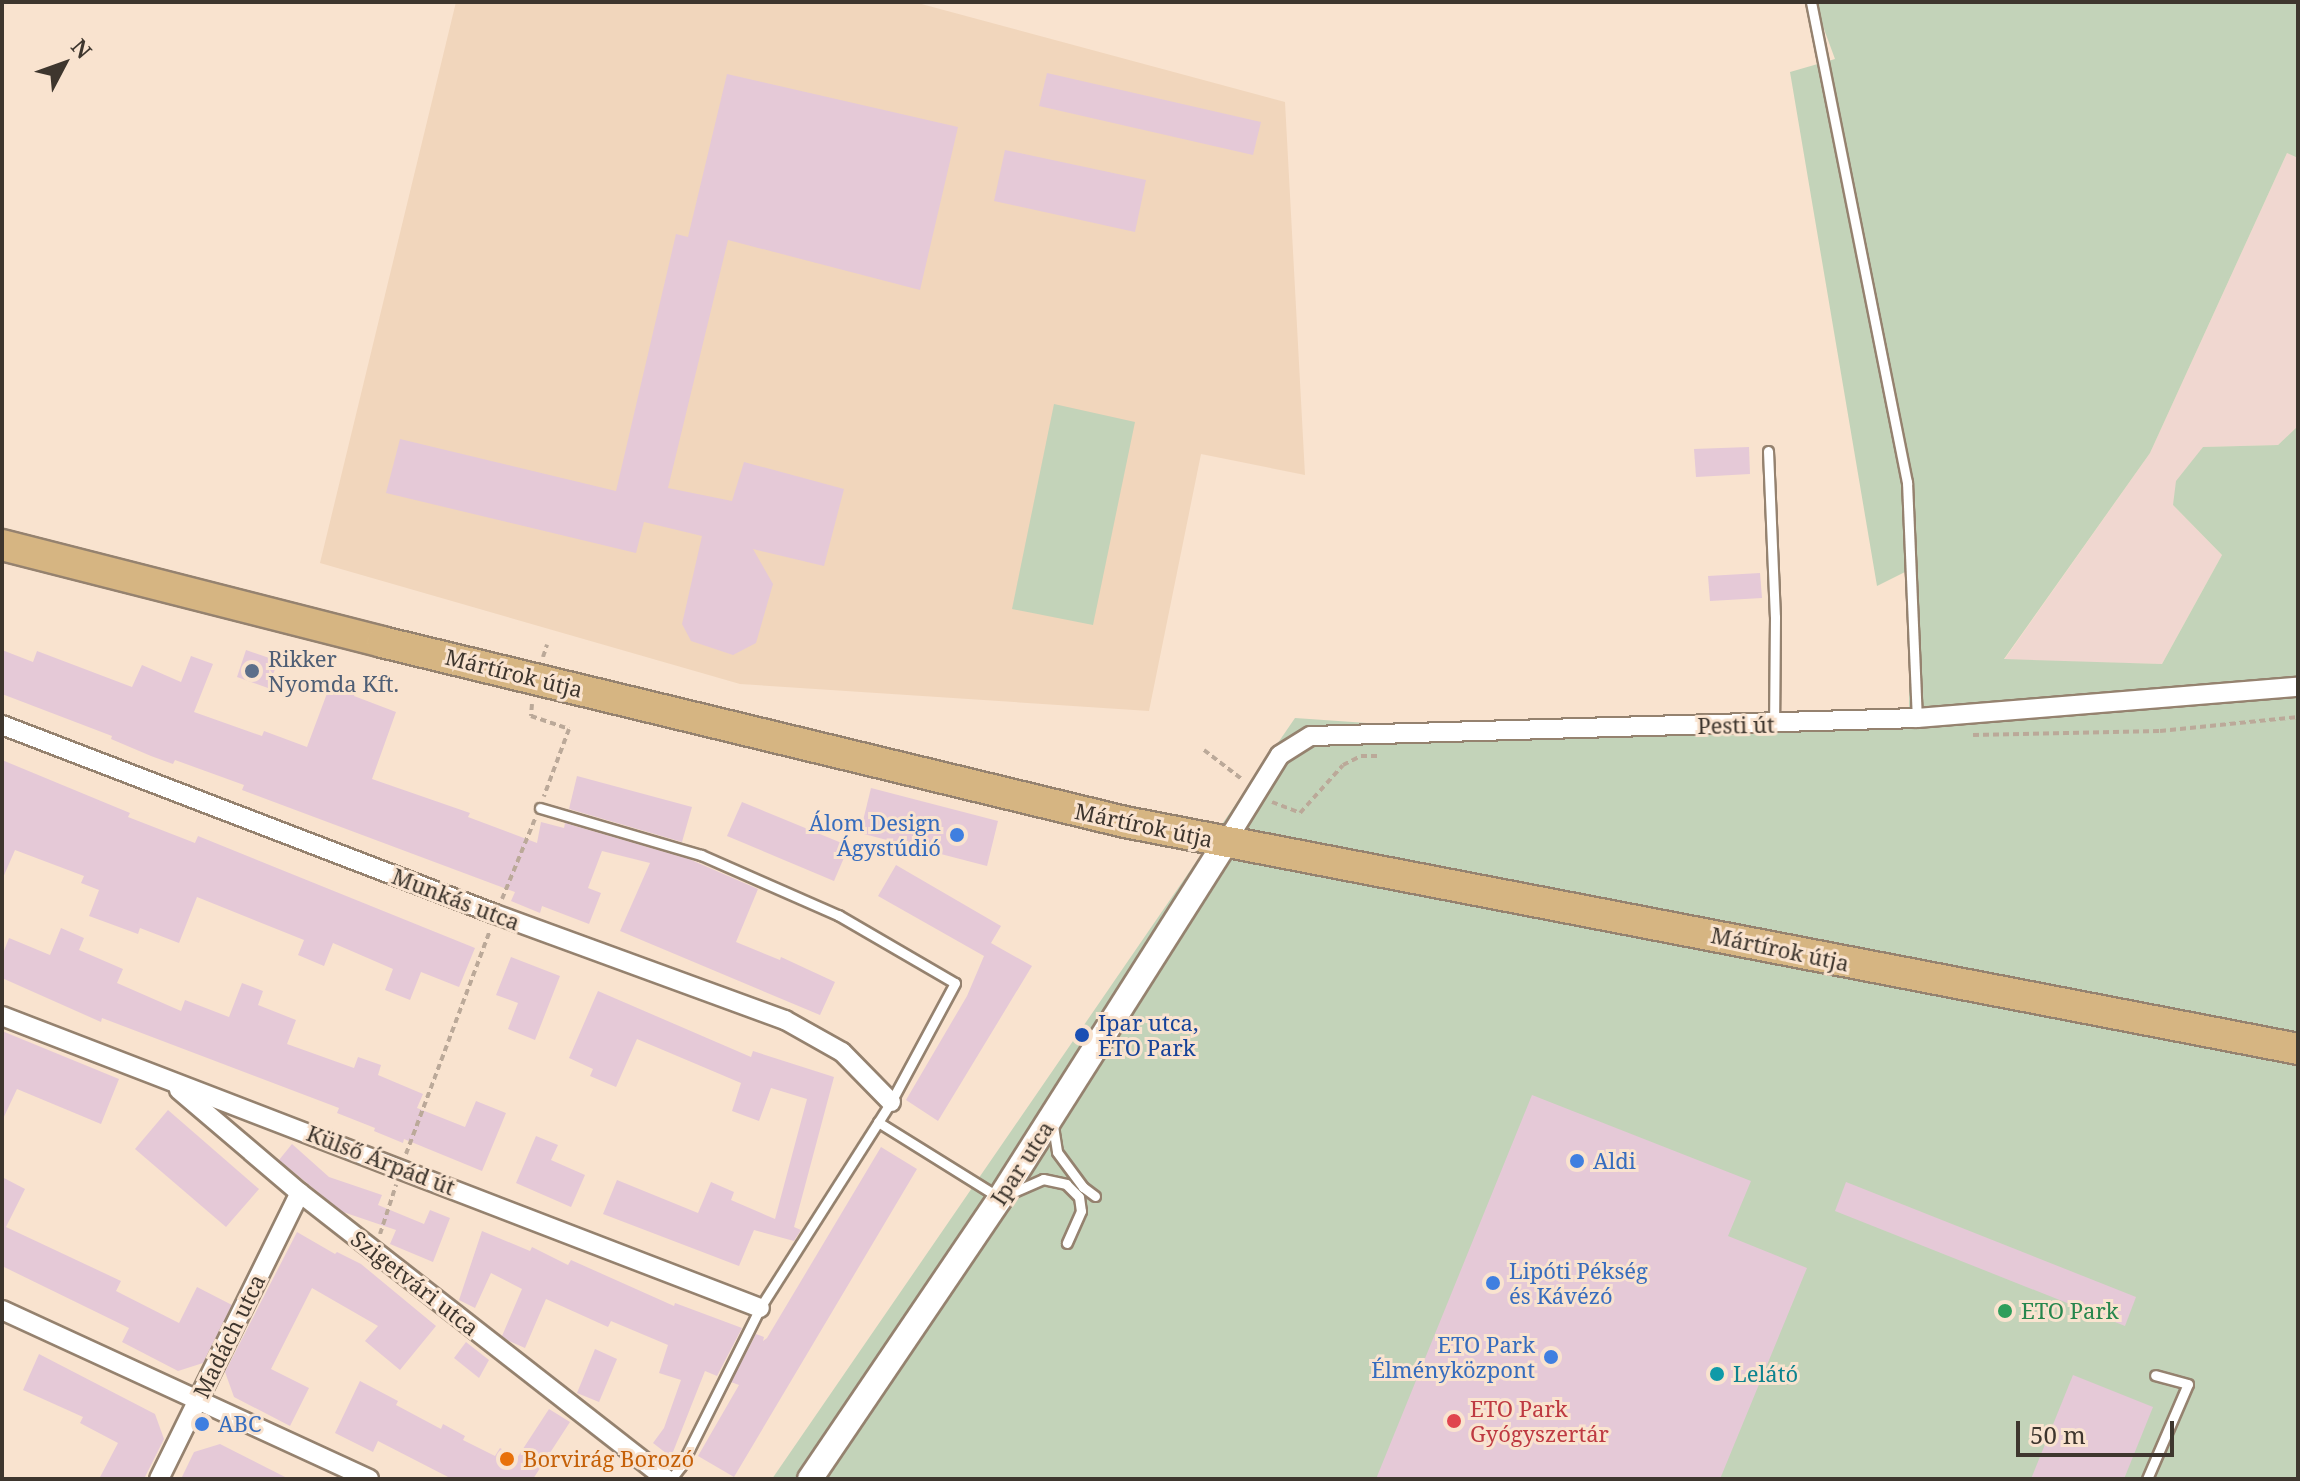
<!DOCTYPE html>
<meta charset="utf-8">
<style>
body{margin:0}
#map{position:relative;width:2300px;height:1481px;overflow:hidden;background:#f9e3cf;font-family:"Noto Serif",serif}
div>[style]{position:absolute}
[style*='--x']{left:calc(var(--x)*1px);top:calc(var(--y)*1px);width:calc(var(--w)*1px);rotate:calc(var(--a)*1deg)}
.built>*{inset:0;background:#f1d6bc}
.industrial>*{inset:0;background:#f0d7d0}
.green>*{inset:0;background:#c3d3b9}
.building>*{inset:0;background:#e5c9d7}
.path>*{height:4px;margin-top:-2px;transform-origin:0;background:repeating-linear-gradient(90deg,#bba999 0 6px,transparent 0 10px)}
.roads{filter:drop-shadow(2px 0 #95826f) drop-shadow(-2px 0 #95826f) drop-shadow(0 2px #95826f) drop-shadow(0 -2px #95826f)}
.service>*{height:9px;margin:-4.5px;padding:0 4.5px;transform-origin:4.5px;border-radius:4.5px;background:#fff}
.minor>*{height:18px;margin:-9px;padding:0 9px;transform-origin:9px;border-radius:9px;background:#fff}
.tertiary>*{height:24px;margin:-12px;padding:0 12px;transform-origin:12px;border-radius:12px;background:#fff}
.primary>*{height:30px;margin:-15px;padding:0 15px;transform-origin:15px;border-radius:15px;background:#d6b582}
.dots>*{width:22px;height:22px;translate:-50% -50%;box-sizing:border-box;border:4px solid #f9e3cf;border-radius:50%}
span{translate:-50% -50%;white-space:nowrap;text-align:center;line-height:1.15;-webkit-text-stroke:6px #f9e3cf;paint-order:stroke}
.service-label{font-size:22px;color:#4e5e75}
.left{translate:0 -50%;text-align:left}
.street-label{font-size:22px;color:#3e362e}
.shop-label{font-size:22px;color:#366cbe}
.right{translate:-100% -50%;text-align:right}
.transit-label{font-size:22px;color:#164399}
.leisure-label{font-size:22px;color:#27864d}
.culture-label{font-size:22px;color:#0d838f}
.health-label{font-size:22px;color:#be3a42}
.food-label{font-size:22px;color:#c56008}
.frame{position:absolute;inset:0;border:4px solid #3e362e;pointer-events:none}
.north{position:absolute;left:24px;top:24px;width:80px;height:80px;-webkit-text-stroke:6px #f9e3cf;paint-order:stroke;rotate:49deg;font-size:22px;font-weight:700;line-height:32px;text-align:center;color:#3e362e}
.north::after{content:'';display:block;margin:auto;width:28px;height:36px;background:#3e362e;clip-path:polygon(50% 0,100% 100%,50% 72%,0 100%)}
.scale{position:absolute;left:2016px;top:1421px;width:158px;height:36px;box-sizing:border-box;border:4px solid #3e362e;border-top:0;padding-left:10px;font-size:24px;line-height:28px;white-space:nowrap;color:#3e362e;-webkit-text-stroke:6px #f9e3cf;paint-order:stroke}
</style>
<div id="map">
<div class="built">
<div style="clip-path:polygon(456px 2px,914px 2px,1285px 102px,1305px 475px,1201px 454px,1149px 711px,740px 684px,320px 563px)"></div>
</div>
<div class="industrial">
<div style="clip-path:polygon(2287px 153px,2298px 158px,2298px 426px,2278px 445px,2203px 447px,2173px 505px,2222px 555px,2162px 664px,2004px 660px,2150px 453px)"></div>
</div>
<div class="green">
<div style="clip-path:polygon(1814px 2px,2298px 2px,2298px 158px,2287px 153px,2150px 453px,2004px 659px,2162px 664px,2222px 555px,2173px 505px,2176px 481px,2203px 447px,2278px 445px,2298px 426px,2298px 1479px,772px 1479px,1295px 718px,1482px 731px,1909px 718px,1909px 570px,1877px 586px,1790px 72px,1835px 59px)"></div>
<div style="clip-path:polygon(1054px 404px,1135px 422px,1093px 625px,1012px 609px)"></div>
</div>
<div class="building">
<div style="clip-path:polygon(1047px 73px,1261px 122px,1253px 155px,1039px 106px)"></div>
<div style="clip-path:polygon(727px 74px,958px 127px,920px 290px,728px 240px,668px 488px,732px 501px,744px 462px,844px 489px,824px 566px,753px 549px,773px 584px,756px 643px,733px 655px,691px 641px,682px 624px,702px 536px,644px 522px,636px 553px,386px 493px,400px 439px,616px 491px,676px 234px,688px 237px)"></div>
<div style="clip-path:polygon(1005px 150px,1146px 180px,1135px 232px,994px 201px)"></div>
<div style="clip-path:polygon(1749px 447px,1750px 474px,1696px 477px,1694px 449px)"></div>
<div style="clip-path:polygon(1760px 573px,1762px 598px,1710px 601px,1708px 576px)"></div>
<div style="clip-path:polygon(2px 650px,33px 662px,37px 651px,132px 687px,142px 665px,181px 682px,191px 656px,213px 664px,194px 712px,262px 736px,264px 731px,307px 747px,332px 680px,356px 689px,354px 696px,396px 712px,372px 779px,470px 813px,468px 817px,537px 843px,541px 822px,564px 828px,565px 823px,689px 859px,758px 889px,736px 942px,780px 960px,781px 957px,835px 982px,820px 1015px,620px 931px,650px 863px,602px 851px,588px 888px,601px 893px,589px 924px,542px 906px,540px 913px,511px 901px,515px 892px,242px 790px,244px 785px,175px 760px,173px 764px,151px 756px,111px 739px,112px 736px,2px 694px)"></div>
<div style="clip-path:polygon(246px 650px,278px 661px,268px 688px,237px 677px)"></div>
<div style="clip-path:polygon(2px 760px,130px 813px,128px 817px,195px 843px,198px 836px,475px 948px,459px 987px,421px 972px,410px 1000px,385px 990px,393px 969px,333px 943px,324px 966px,298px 955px,304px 940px,197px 897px,179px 943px,140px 928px,138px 934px,89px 916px,99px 890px,81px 883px,84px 876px,15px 850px,2px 880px)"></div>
<div style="clip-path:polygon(577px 776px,692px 807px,682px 842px,569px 809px)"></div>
<div style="clip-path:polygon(871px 788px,998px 821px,987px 866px,860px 833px)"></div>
<div style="clip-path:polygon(742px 802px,849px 846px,834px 881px,727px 836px)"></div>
<div style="clip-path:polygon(896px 865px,1001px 926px,991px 943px,1032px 966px,938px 1121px,906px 1100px,967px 996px,984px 956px,878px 896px)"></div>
<div style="clip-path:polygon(61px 928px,84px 938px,79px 950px,123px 969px,117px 983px,181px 1011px,185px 1000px,229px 1017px,242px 983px,263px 991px,258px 1005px,296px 1020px,287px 1044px,354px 1068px,358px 1057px,381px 1065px,378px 1075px,423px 1094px,417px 1108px,465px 1127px,476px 1101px,506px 1113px,482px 1171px,404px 1139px,403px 1143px,374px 1131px,375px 1128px,337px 1113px,339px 1108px,102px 1018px,101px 1022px,2px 978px,2px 956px,9px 938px,50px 955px)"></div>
<div style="clip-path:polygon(511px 957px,560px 976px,535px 1040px,508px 1029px,518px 1003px,496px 995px)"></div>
<div style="clip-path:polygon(598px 991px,751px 1057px,753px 1051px,834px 1077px,794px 1227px,801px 1230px,794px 1241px,754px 1230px,739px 1266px,603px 1214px,617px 1180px,698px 1213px,711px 1182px,734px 1192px,731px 1200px,775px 1219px,807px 1099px,771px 1088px,759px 1121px,732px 1111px,741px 1083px,637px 1039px,616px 1087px,590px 1076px,593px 1069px,569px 1058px)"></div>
<div style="clip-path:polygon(2px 1031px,119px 1079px,101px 1124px,17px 1089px,2px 1121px)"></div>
<div style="clip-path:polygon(1532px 1095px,1751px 1181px,1728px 1236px,1807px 1268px,1720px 1479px,1376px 1479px)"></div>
<div style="clip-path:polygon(168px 1110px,259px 1189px,226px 1227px,135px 1149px)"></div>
<div style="clip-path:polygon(536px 1136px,558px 1145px,551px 1160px,585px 1175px,571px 1207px,516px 1183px)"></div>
<div style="clip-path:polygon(292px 1144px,329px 1177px,382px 1195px,378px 1205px,424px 1224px,430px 1210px,450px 1218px,433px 1262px,390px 1244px,396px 1230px,343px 1212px,308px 1184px,279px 1160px)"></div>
<div style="clip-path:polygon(881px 1147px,917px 1169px,734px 1477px,698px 1456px,739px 1385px,731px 1382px,756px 1334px,764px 1337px,763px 1341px,767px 1338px)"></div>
<div style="clip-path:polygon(2px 1177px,25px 1189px,6px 1227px,121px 1281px,116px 1291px,179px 1323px,197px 1287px,232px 1305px,203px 1363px,178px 1371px,122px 1342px,129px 1328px,2px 1266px)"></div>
<div style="clip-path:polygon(1846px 1182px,2136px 1297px,2125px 1326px,1835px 1211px)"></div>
<div style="clip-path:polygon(482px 1231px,530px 1251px,532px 1247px,568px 1265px,571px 1260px,674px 1306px,675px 1303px,742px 1328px,717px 1376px,705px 1371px,671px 1457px,653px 1443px,664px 1428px,681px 1380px,659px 1373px,668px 1345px,611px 1321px,608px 1327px,546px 1299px,525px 1348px,509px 1341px,502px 1336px,522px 1289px,491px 1273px,475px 1308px,459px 1300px)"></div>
<div style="clip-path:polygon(297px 1232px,335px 1254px,337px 1252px,361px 1264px,436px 1326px,400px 1370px,365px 1341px,378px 1326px,312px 1288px,271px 1369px,309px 1388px,290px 1426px,234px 1397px,225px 1372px)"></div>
<div style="clip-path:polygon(466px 1342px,489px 1360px,479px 1378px,454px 1358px)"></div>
<div style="clip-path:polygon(595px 1349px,617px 1359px,599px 1402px,577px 1393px)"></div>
<div style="clip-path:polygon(39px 1354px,155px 1414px,164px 1439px,144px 1479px,99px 1479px,118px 1443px,80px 1423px,83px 1417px,23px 1390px)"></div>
<div style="clip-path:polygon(2073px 1375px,2153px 1407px,2124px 1479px,2031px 1479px)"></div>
<div style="clip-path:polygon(360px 1381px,398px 1401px,396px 1405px,441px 1429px,443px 1424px,465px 1436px,463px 1440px,495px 1456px,500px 1448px,517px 1458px,549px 1409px,570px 1422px,533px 1479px,452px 1479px,378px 1441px,373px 1452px,335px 1433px)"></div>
<div style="clip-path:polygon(220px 1444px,289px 1479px,181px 1479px,194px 1452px)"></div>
</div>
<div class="path">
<div style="--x:543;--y:657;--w:13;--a:-72"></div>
<div style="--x:532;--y:704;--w:12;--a:95"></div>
<div style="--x:531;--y:716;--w:40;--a:18.9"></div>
<div style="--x:569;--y:729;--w:72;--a:110.5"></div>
<div style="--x:1973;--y:735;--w:187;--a:-1.2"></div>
<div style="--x:2160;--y:731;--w:139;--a:-5.8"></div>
<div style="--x:1204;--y:750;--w:49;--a:37.6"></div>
<div style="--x:1272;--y:802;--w:30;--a:21"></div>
<div style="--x:1300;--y:813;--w:64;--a:-48.1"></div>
<div style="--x:1343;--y:765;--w:20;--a:-27"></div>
<div style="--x:1361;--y:756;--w:16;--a:0"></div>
<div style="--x:502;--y:899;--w:87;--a:-67.6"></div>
<div style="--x:406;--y:1154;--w:239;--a:-69.4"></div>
<div style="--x:380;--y:1234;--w:52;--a:-71.9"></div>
</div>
<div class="roads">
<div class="service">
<div style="--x:1811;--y:2;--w:490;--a:78.7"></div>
<div style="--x:1907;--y:482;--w:236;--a:87.6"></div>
<div style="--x:1768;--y:451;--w:166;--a:87.6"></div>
<div style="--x:1775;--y:617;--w:107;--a:90.5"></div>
<div style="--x:540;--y:808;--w:168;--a:16.3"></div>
<div style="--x:701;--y:855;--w:150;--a:23.7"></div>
<div style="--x:838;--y:915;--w:135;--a:30.2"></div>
<div style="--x:955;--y:983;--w:135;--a:118.3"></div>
<div style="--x:891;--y:1102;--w:244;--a:122.5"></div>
<div style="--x:760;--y:1308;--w:177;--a:116.6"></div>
<div style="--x:681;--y:1466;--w:16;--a:128"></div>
<div style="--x:878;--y:1122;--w:144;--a:31.9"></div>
<div style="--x:1000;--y:1198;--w:47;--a:-23.8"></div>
<div style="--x:1043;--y:1179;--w:24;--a:12"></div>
<div style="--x:1066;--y:1184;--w:18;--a:45"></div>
<div style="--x:1079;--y:1197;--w:14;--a:82"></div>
<div style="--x:1081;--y:1211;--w:35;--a:114"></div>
<div style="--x:1053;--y:1126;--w:26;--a:81"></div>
<div style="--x:1057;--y:1152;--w:44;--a:53.4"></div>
<div style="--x:1083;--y:1187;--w:15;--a:37"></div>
<div style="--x:2147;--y:1479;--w:103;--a:-66.7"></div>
<div style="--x:2188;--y:1384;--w:34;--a:-165"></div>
</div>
<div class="minor">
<div style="--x:2;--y:725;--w:528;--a:20.98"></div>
<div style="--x:495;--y:914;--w:309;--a:20.1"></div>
<div style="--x:785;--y:1020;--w:65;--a:29.3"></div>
<div style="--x:842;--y:1052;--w:70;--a:45.6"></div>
<div style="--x:1226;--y:842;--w:102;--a:-58.2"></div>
<div style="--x:1280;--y:755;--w:36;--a:-32"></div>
<div style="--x:1311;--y:736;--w:606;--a:-1.7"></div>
<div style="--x:1917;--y:718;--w:382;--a:-4.7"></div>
<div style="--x:2;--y:1016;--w:812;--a:21.07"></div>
<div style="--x:179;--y:1090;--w:159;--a:40.4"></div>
<div style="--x:300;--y:1193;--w:464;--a:38"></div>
<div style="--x:2;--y:1310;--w:404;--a:24.7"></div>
<div style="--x:159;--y:1479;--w:319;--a:-63.8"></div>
</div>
<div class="tertiary">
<div style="--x:810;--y:1479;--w:339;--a:-55.9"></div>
<div style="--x:1000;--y:1198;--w:422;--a:-57.6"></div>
</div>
<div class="primary">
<div style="--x:2;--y:545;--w:392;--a:14.3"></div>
<div style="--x:382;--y:642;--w:764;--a:13.62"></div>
<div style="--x:1125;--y:822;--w:1195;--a:10.95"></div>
</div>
</div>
<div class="dots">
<div style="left:252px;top:671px;background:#5c6f8a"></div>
<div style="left:957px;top:835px;background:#3f7fe0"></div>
<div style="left:1082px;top:1035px;background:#1a4fb4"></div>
<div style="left:1577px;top:1161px;background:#3f7fe0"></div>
<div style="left:1493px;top:1283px;background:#3f7fe0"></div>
<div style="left:2005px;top:1311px;background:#2e9e5b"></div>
<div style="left:1551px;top:1357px;background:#3f7fe0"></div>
<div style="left:1717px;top:1374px;background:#0f9aa8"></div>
<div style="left:1454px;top:1421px;background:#e0444e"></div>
<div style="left:202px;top:1424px;background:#3f7fe0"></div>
<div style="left:507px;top:1459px;background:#e8710a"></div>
</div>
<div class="service-label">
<span class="left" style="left:268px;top:671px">Rikker<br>Nyomda Kft.</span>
</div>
<div class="street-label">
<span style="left:514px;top:673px;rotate:14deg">Mártírok útja</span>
<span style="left:1736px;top:725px;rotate:-1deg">Pesti út</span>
<span style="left:1144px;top:825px;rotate:12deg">Mártírok útja</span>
<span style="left:456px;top:899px;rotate:21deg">Munkás utca</span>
<span style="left:1780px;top:949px;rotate:12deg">Mártírok útja</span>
<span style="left:381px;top:1160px;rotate:21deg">Külső Árpád út</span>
<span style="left:1022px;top:1163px;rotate:-57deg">Ipar utca</span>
<span style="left:415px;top:1283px;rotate:38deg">Szigetvári utca</span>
<span style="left:229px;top:1336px;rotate:-64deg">Madách utca</span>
</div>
<div class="shop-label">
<span class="right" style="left:941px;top:835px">Álom Design<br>Ágystúdió</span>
<span class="left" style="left:1593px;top:1161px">Aldi</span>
<span class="left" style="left:1509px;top:1283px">Lipóti Pékség<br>és Kávézó</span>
<span class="right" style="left:1535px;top:1357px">ETO Park<br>Élményközpont</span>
<span class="left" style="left:218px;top:1424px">ABC</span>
</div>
<div class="transit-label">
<span class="left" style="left:1098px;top:1035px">Ipar utca,<br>ETO Park</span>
</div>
<div class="leisure-label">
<span class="left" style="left:2021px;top:1311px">ETO Park</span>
</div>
<div class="culture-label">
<span class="left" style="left:1733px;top:1374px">Lelátó</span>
</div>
<div class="health-label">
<span class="left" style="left:1470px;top:1421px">ETO Park<br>Gyógyszertár</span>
</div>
<div class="food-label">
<span class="left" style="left:523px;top:1459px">Borvirág Borozó</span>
</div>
<div class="frame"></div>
<div class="north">N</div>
<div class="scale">50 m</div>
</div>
